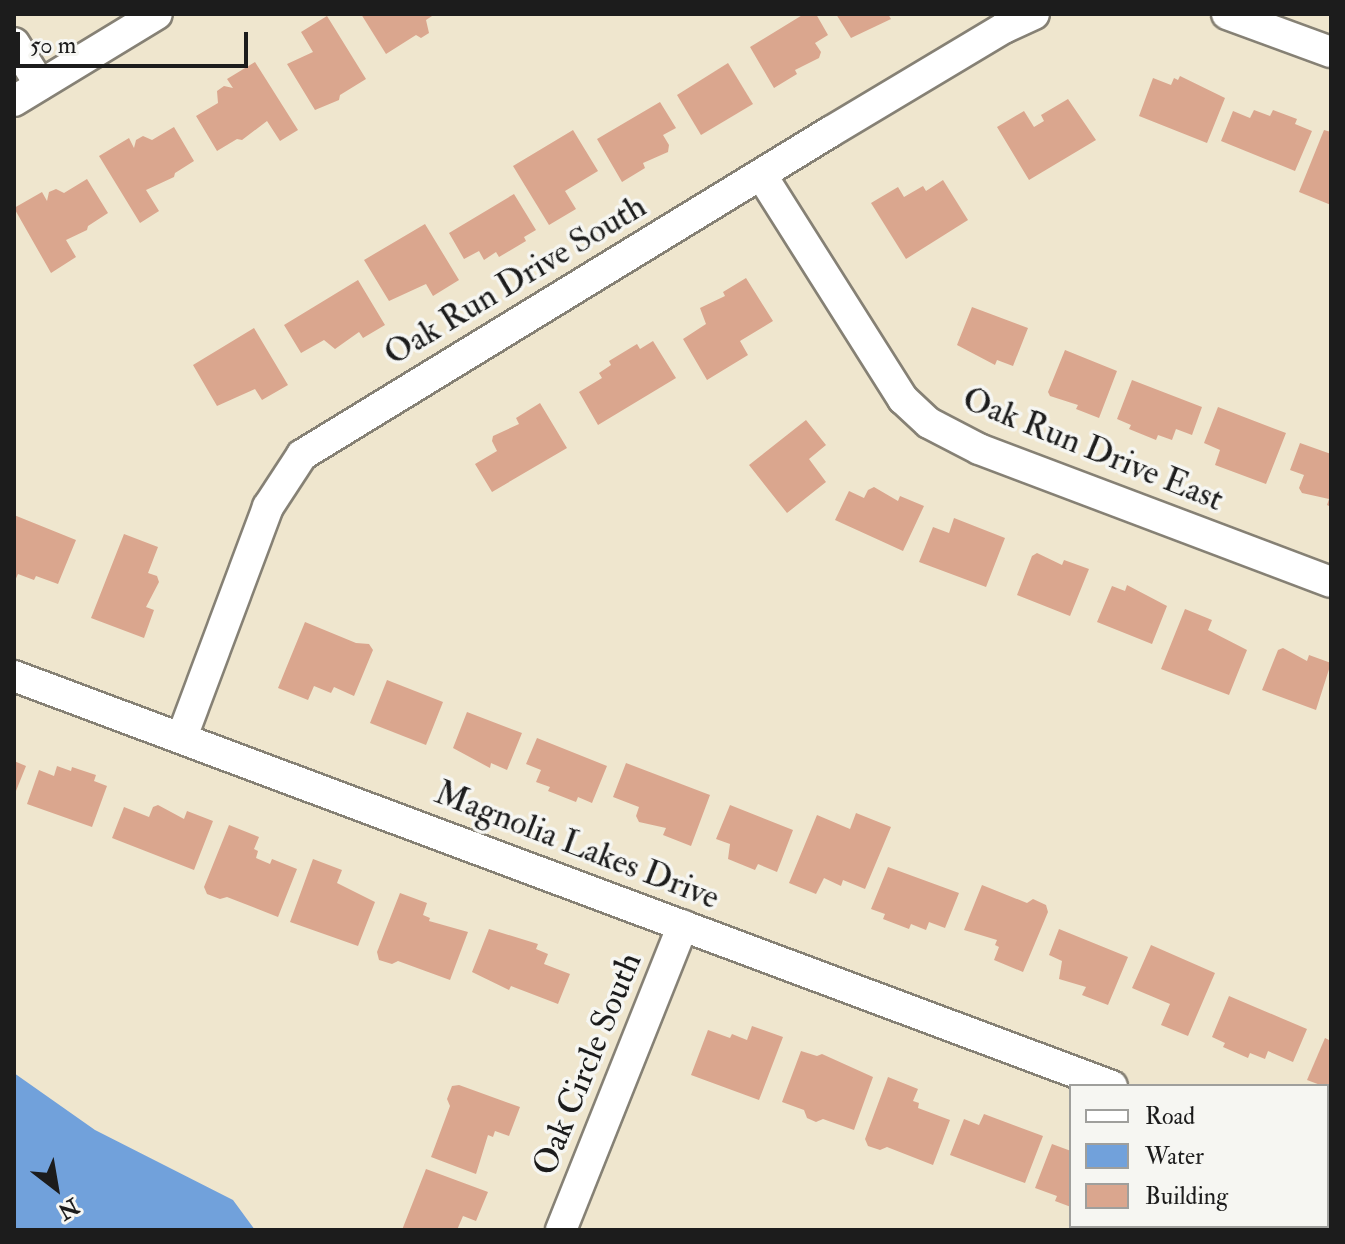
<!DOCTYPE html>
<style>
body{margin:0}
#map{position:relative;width:1345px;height:1244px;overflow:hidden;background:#efe6ce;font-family:"IM FELL Double Pica",serif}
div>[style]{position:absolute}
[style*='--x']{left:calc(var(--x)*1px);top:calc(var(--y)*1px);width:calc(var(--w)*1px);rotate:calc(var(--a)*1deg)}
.water>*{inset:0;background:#71a1db}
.building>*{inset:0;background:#daa68e}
.roads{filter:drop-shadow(2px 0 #868175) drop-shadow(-2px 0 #868175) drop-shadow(0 2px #868175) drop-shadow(0 -2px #868175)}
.minor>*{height:30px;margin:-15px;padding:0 15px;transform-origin:15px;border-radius:15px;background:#fff}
span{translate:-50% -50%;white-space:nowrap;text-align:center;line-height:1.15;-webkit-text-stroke:7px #f6f6f2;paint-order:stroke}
.street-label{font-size:34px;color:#1c1c1c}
.frame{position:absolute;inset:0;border:16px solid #1c1c1c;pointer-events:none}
.legend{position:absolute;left:1069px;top:1084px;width:260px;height:144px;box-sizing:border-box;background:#f6f6f2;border:2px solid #9f9f9c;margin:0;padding:10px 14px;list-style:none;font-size:24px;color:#1c1c1c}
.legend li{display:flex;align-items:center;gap:16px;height:40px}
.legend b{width:40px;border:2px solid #9f9f9c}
.north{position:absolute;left:16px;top:1148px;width:80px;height:80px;-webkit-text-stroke:6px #f6f6f2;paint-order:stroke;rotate:149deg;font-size:22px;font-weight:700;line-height:32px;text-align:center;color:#1c1c1c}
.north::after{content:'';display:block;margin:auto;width:28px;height:36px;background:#1c1c1c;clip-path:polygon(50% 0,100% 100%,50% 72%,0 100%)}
.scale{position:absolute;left:16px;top:32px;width:232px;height:36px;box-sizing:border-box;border:4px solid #1c1c1c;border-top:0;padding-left:10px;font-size:24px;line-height:28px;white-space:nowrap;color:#1c1c1c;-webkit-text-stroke:6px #f6f6f2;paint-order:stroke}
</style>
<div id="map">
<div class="water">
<div style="clip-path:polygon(14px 1073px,95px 1130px,233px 1200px,255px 1230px,14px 1230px)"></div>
</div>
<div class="building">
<div style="clip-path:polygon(361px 14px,435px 14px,426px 20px,429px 33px,421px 38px,416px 35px,386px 54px)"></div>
<div style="clip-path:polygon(804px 14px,816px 14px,828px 35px,815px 43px,821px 52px,819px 58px,795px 70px,797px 74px,774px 88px,750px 47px)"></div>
<div style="clip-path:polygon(836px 14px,888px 14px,891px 19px,851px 38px)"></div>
<div style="clip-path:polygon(327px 16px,366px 79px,340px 95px,339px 100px,315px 110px,287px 64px,313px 52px,301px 32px)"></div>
<div style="clip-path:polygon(255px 62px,298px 130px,280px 141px,267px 121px,242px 140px,237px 139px,217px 151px,196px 116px,218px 103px,217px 91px,224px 86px,233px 88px,227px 79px)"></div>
<div style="clip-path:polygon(728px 63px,753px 104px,701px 135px,677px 95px)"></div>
<div style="clip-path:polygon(1180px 76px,1225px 98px,1207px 143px,1139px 116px,1153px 78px,1171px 85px,1174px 78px,1178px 80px)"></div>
<div style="clip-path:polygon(1068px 99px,1096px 140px,1029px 180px,997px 127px,1024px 111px,1034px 127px,1044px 121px,1041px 115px)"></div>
<div style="clip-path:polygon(660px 102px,676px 128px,663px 135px,669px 145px,668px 152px,643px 163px,645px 168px,622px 182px,597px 139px)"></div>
<div style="clip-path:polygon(1254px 110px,1270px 116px,1273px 110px,1297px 119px,1295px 124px,1312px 131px,1295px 171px,1221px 141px,1233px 111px,1250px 118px)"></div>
<div style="clip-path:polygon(174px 127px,194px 161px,175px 173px,174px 177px,146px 190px,159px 211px,140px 223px,99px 156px,129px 138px,134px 148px,136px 140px,143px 136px,152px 140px)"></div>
<div style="clip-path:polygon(573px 130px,598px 171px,565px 191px,576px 209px,549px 225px,513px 166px)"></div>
<div style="clip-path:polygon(1324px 130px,1331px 132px,1331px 205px,1299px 192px)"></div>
<div style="clip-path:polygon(87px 179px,108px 213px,88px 226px,87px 230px,66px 240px,76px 257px,51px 273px,14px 208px,42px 192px,47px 201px,49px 192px,56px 189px,64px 193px)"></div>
<div style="clip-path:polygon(943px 180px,968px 220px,906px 259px,871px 203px,898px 187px,904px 197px,923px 186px,926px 191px)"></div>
<div style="clip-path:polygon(514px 194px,536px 230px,524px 237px,526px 241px,499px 257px,496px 252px,484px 260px,479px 251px,464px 259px,449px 233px)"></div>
<div style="clip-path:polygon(425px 224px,459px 280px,433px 296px,426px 284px,389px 301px,364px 260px)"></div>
<div style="clip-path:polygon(746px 278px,773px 321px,740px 341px,748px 355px,707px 380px,683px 339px,706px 324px,700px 308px,725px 296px,723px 292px)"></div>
<div style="clip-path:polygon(358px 280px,385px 325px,363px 338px,359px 332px,335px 349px,324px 340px,301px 353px,284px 325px)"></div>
<div style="clip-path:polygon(972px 307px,1028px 328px,1013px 366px,997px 360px,995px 365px,957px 345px)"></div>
<div style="clip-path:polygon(254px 328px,288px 385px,262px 400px,255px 389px,217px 406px,193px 365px)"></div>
<div style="clip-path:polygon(653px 341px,676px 378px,598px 425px,579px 392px,602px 378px,599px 373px,611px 365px,609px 361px,637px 344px,640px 349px)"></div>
<div style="clip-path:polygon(1065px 350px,1117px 371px,1099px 418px,1076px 409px,1078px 405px,1050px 396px,1048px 392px)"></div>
<div style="clip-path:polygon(1132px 380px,1202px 407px,1192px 435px,1176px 429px,1172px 440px,1158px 435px,1156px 440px,1129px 429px,1131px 425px,1117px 419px)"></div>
<div style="clip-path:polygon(540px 403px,567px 448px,492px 492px,475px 464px,497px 451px,492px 441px,493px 436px,519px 424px,516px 418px)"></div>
<div style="clip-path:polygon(1218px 407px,1286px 433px,1266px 484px,1215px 465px,1220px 450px,1204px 443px)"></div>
<div style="clip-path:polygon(806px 420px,826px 445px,809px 459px,826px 482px,787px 513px,749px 465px)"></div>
<div style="clip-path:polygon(1300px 443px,1331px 454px,1331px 507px,1327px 505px,1329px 499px,1302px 493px,1299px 488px,1304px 475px,1290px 470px)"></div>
<div style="clip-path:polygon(874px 487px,898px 501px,900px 496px,924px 506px,903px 551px,835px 520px,849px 491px,864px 498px,868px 490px)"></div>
<div style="clip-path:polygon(14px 515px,76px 540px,58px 584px,36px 576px,34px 580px,18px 574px,14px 583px)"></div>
<div style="clip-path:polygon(954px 518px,1005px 538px,986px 587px,919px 562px,933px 527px,949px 533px)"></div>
<div style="clip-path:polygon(124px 534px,158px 547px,148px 573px,157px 576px,159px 582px,146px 607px,154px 610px,144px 638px,91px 618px)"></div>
<div style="clip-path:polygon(1037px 553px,1062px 565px,1064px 560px,1089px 569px,1070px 616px,1017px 595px,1032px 556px)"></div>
<div style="clip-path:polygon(1127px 585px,1167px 606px,1152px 644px,1097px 622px,1112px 586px,1125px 591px)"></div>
<div style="clip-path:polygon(1185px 609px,1212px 620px,1208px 630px,1247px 650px,1229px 695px,1161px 669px)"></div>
<div style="clip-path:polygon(305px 622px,356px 643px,369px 644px,373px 650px,354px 696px,334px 687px,331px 693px,314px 686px,308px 700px,278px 688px)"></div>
<div style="clip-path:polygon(1283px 648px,1307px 661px,1309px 655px,1331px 663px,1316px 710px,1262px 690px,1278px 650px)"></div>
<div style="clip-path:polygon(387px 680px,443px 702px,426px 745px,370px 723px)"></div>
<div style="clip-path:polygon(467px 712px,522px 733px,507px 770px,491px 763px,490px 768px,453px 748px)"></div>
<div style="clip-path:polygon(537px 738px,607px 766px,592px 803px,578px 797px,576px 802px,548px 791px,550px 787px,536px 782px,541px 770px,526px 764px)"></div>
<div style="clip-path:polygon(14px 761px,26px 766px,14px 796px)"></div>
<div style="clip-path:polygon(626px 763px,710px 795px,691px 846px,663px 835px,666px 828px,639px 822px,636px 816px,639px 807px,613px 797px)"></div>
<div style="clip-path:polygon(57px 766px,71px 771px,72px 767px,96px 775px,94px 781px,107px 786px,92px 827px,27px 804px,39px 770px,54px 776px)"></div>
<div style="clip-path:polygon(158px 805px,184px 819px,187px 811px,213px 821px,194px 870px,112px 838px,124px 807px,149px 817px,153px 807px)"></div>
<div style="clip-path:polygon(730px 805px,793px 830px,777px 872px,758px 864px,755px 870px,728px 859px,730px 844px,716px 839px)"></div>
<div style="clip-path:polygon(856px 813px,891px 827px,865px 889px,843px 880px,841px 886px,824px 878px,816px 894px,789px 883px,817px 815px,850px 829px)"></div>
<div style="clip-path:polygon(229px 825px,259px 837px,254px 849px,258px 851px,256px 858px,270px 864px,272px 859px,297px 869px,278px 917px,227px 897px,220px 899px,207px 894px,204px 887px)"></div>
<div style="clip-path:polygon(313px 859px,342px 870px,337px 883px,375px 902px,358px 946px,290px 922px)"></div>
<div style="clip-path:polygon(888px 867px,959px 893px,945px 928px,929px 922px,926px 930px,911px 924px,909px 929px,883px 919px,885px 914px,871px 909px)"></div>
<div style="clip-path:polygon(982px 885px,1027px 903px,1033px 899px,1046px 905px,1048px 912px,1023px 972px,994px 960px,999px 947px,995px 945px,997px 940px,964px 930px)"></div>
<div style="clip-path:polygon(400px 893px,427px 903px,423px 915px,430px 918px,429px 921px,468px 932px,450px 980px,398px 961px,392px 964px,379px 960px,377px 952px)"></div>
<div style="clip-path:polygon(489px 929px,538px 944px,536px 949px,548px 954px,544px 964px,570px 974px,558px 1004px,511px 986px,509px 990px,472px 972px)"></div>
<div style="clip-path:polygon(1059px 929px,1128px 957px,1108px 1005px,1082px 995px,1086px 987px,1059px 979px,1062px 961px,1049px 955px)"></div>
<div style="clip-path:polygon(1151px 945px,1215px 973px,1188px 1036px,1161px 1025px,1170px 1004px,1132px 988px)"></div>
<div style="clip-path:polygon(1229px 996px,1307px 1029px,1293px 1062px,1268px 1051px,1265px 1059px,1250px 1053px,1248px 1058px,1223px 1047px,1225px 1043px,1212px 1037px)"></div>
<div style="clip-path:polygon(752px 1026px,783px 1037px,759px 1100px,691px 1075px,708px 1030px,730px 1038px,732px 1034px,747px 1040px)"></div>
<div style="clip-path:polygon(1325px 1038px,1331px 1041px,1331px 1089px,1307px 1080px)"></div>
<div style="clip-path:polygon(801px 1051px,817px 1056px,822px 1054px,873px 1077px,854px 1130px,823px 1119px,816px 1122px,807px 1118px,804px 1110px,782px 1102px)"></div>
<div style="clip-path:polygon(888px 1077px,918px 1089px,913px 1101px,919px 1103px,918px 1108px,950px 1120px,933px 1165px,887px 1147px,880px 1150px,868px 1146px,865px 1139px)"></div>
<div style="clip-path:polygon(459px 1085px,520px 1107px,509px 1136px,495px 1131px,493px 1137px,488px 1135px,476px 1174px,431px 1157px,450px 1106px,447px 1099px,452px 1086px)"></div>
<div style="clip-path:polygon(984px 1114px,1043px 1136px,1025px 1183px,950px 1155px,964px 1119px,979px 1125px)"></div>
<div style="clip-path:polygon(1052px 1144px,1071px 1151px,1071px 1207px,1055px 1201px,1057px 1196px,1035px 1188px)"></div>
<div style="clip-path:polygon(426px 1169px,488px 1192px,476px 1221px,463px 1216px,457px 1230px,402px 1230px)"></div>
<div style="clip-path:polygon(1136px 1226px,1209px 1226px,1208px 1230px,1135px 1230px)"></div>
<div style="clip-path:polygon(1227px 1226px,1277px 1226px,1287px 1230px,1225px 1230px)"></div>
</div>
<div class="roads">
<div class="minor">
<div style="--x:1227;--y:14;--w:111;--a:20.1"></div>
<div style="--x:14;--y:43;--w:49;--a:58.2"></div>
<div style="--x:14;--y:101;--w:167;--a:-31.3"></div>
<div style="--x:762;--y:176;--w:264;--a:57.7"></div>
<div style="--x:903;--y:399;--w:35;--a:43"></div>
<div style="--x:929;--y:423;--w:56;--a:27.5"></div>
<div style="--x:979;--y:449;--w:376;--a:20.7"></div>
<div style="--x:14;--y:676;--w:1172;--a:20.48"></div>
<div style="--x:182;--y:737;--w:246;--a:-69.5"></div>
<div style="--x:268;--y:507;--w:62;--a:-56.8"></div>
<div style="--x:302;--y:455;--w:619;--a:-31.46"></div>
<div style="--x:830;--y:132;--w:203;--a:-30.9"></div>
<div style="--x:1004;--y:28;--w:33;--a:-25"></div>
<div style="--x:1327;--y:1166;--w:4;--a:27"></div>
<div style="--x:561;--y:1230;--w:328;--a:-68.2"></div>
</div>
</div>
<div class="street-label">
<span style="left:515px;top:280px;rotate:-31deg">Oak Run Drive South</span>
<span style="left:1093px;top:449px;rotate:22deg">Oak Run Drive East</span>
<span style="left:577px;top:845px;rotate:21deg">Magnolia Lakes Drive</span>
<span style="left:587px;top:1064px;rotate:-68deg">Oak Circle South</span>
</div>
<div class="frame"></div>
<ul class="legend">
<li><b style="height:10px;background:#fff"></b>Road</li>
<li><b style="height:22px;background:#71a1db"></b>Water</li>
<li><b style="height:22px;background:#daa68e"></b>Building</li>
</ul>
<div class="north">N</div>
<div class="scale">50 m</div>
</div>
